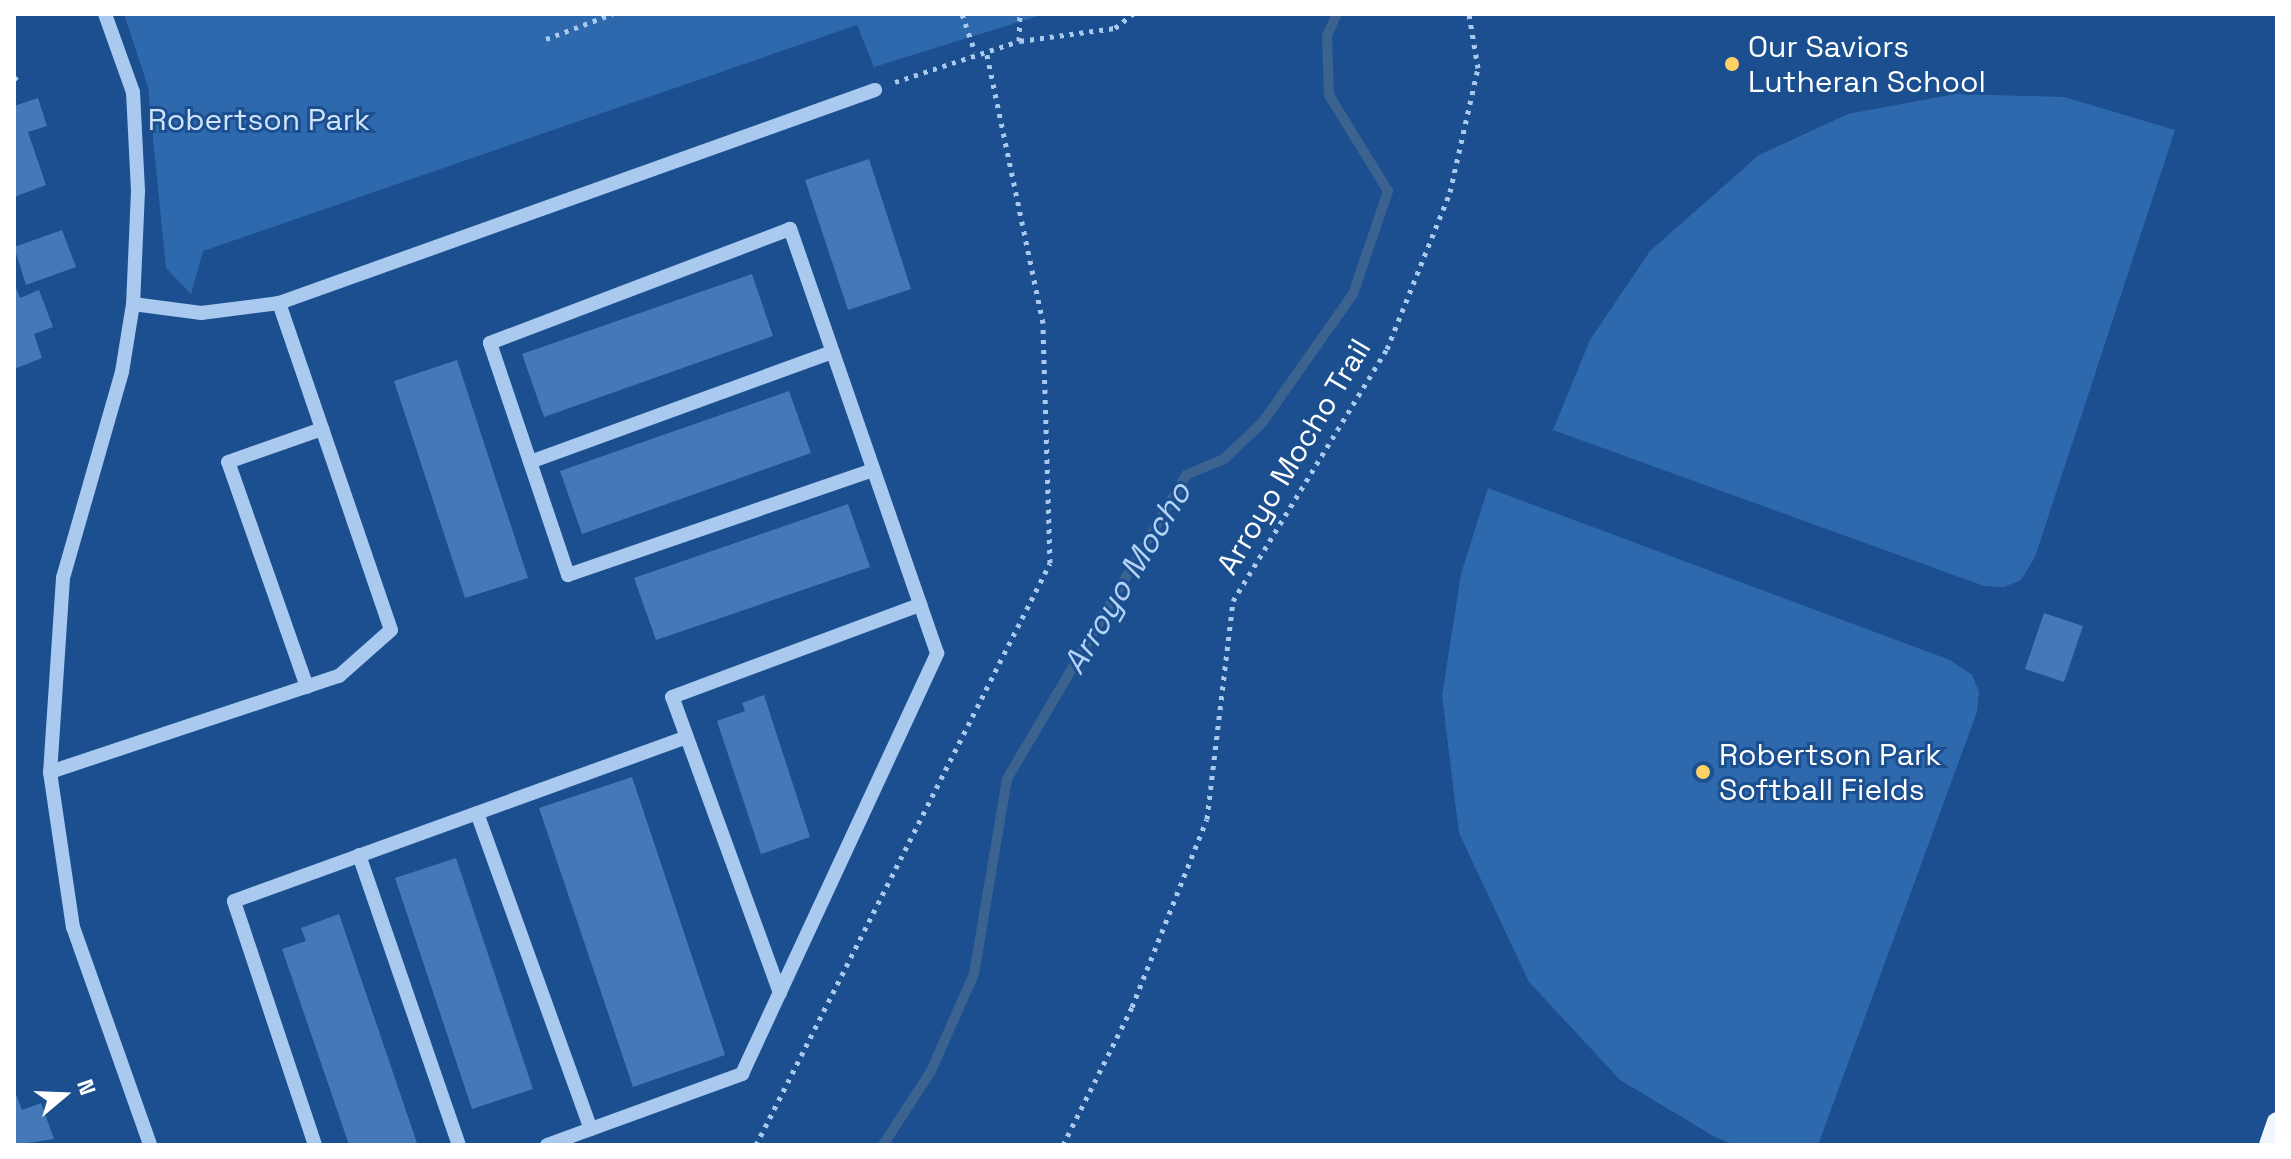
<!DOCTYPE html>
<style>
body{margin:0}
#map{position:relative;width:2291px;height:1159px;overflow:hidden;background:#1b4f8f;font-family:"Space Grotesk",sans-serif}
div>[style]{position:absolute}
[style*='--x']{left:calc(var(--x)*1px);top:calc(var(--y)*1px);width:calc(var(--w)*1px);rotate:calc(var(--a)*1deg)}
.green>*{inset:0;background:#2e69ad}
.stream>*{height:10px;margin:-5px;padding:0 5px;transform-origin:5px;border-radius:5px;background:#3c6290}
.building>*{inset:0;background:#4478b7}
.path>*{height:5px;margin-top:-2.5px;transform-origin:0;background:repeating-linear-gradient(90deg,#a9c9ee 0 4px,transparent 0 10px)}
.minor>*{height:14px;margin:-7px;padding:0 7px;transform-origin:7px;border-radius:7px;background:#a9c9ee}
.major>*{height:20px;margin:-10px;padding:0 10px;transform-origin:10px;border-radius:10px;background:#f0f6ff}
.dots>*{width:22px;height:22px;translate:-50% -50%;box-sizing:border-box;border:4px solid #1b4f8f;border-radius:50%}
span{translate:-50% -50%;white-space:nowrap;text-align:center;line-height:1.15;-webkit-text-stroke:6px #1b4f8f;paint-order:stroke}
.poi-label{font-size:30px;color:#fff}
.left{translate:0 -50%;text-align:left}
.park-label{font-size:30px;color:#cfe3fa}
.street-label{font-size:30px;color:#fff}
.water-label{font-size:32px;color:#b5d3f5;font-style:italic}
.frame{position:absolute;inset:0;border:16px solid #fff;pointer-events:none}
.north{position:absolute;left:24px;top:1055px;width:80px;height:80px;-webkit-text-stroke:6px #1b4f8f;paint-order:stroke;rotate:71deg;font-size:22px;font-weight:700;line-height:32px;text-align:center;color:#fff}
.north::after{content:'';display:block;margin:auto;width:28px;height:36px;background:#fff;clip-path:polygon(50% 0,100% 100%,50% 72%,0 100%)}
</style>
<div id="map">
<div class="green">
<div style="clip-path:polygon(124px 14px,1045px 14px,874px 67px,857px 25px,203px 251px,191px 294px,166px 268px,148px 87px)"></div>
<div style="clip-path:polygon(1955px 94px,2064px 97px,2175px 130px,2035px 557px,2021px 580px,2004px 587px,1984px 586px,1553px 430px,1590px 340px,1650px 251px,1759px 155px,1848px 114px)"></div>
<div style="clip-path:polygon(1488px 488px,1950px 660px,1972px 675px,1979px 692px,1977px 712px,1818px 1145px,1735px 1145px,1715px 1137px,1620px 1080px,1529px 982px,1459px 833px,1442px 696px,1461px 574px)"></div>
</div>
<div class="stream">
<div style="--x:883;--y:1145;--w:88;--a:-57"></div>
<div style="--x:931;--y:1071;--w:106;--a:-66.1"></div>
<div style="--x:974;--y:974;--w:198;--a:-80.4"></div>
<div style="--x:1007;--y:779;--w:353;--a:-59.5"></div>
<div style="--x:1186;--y:475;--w:41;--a:-22.8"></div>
<div style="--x:1224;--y:459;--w:52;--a:-43.5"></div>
<div style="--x:1262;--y:423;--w:158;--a:-54.8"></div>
<div style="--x:1353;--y:294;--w:109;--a:-71.2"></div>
<div style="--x:1388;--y:191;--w:113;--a:-121.6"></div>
<div style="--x:1329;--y:95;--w:59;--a:-91.9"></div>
<div style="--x:1327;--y:36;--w:24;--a:-66"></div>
</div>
<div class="building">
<div style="clip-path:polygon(38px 98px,47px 126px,28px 132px,46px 185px,14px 197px,14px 106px)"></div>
<div style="clip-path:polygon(869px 159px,911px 289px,848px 310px,805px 180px)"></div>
<div style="clip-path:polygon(62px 230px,76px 267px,26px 285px,14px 247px)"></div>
<div style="clip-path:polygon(752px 274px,773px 336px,544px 417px,522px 354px)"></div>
<div style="clip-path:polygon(14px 283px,20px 298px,39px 290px,53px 327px,34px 334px,42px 358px,14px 369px)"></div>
<div style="clip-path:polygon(457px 360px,528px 578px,465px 598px,394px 381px)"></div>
<div style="clip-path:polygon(789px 391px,811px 453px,582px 534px,560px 471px)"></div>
<div style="clip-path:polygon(848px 504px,870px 567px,656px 640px,634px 578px)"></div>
<div style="clip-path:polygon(2044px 613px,2083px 626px,2064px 682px,2025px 669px)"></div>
<div style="clip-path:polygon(764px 695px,810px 837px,761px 854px,717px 721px,745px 711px,742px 703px)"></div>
<div style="clip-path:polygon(632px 777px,725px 1055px,633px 1087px,539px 808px)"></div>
<div style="clip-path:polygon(456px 858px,533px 1089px,472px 1109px,395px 878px)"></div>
<div style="clip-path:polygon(339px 914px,417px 1143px,412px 1145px,349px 1145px,282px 949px,306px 941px,301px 928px)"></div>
<div style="clip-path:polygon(14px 1089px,22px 1110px,41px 1103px,54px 1139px,14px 1145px)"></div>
</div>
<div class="path">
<div style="--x:962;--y:14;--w:40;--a:71.1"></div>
<div style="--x:546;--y:39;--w:71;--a:-20.7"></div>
<div style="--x:1020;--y:41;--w:96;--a:-7.8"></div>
<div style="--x:1115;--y:28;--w:23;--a:-38"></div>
<div style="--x:14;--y:77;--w:6;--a:45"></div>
<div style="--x:895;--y:82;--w:131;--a:-18.3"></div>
<div style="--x:1019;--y:41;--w:27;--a:-88"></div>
<div style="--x:756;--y:1145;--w:652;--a:-63.2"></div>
<div style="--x:1050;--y:563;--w:240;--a:-91.7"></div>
<div style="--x:1043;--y:323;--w:279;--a:-101.8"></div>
<div style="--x:1063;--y:1145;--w:154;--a:-63.4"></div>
<div style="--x:1132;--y:1007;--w:202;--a:-68.3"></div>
<div style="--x:1207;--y:819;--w:220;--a:-83.2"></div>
<div style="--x:1233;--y:601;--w:295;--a:-58.6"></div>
<div style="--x:1387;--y:349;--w:169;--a:-68.1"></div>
<div style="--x:1450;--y:192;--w:127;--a:-77.3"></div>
<div style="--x:1478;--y:68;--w:55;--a:-99.5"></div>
</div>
<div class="minor">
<div style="--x:105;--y:14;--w:83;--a:70.3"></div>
<div style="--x:133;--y:92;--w:99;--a:87.1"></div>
<div style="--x:138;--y:191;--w:113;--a:92.5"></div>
<div style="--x:133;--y:304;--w:69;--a:99.2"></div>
<div style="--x:122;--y:372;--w:214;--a:106"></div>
<div style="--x:63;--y:578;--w:194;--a:93.8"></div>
<div style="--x:50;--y:772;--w:157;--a:81.6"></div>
<div style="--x:73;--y:927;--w:231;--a:70.5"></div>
<div style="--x:133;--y:304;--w:69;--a:7.5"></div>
<div style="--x:201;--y:313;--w:79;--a:-7.3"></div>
<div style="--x:279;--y:303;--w:633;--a:-19.67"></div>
<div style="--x:530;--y:462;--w:322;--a:-20"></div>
<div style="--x:307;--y:687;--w:238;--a:-109.3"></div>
<div style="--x:228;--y:462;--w:100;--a:-19.3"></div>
<div style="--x:50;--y:772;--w:305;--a:-18.4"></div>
<div style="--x:339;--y:676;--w:69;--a:-41.5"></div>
<div style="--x:391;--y:630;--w:346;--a:-108.9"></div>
<div style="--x:477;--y:813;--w:336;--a:70.2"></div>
<div style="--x:359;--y:855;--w:307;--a:71"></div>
<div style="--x:780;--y:993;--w:315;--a:-110"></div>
<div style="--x:672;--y:697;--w:265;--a:-20.4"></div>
<div style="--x:315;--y:1145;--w:257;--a:-108.4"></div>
<div style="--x:234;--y:901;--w:481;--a:-19.9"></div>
<div style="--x:547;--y:1145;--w:208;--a:-20"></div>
<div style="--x:742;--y:1074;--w:464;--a:-65.1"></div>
<div style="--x:937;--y:653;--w:449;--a:-109.1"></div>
<div style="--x:790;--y:229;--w:321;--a:159.2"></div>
<div style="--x:490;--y:343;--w:245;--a:71.4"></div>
<div style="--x:568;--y:575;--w:323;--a:-19"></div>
</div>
<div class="major">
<div style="--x:2269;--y:1145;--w:24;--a:-71"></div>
</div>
<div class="dots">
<div style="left:1732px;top:64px;background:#ffd166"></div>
<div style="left:1703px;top:772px;background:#ffd166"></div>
</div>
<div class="poi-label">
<span class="left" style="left:1748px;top:64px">Our Saviors<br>Lutheran School</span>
<span class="left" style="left:1719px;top:772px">Robertson Park<br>Softball Fields</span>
</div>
<div class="park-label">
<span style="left:259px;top:120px">Robertson Park</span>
</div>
<div class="street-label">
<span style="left:1294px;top:457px;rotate:-59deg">Arroyo Mocho Trail</span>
</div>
<div class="water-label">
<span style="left:1127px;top:578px;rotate:-59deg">Arroyo Mocho</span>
</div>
<div class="frame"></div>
<div class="north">N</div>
</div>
